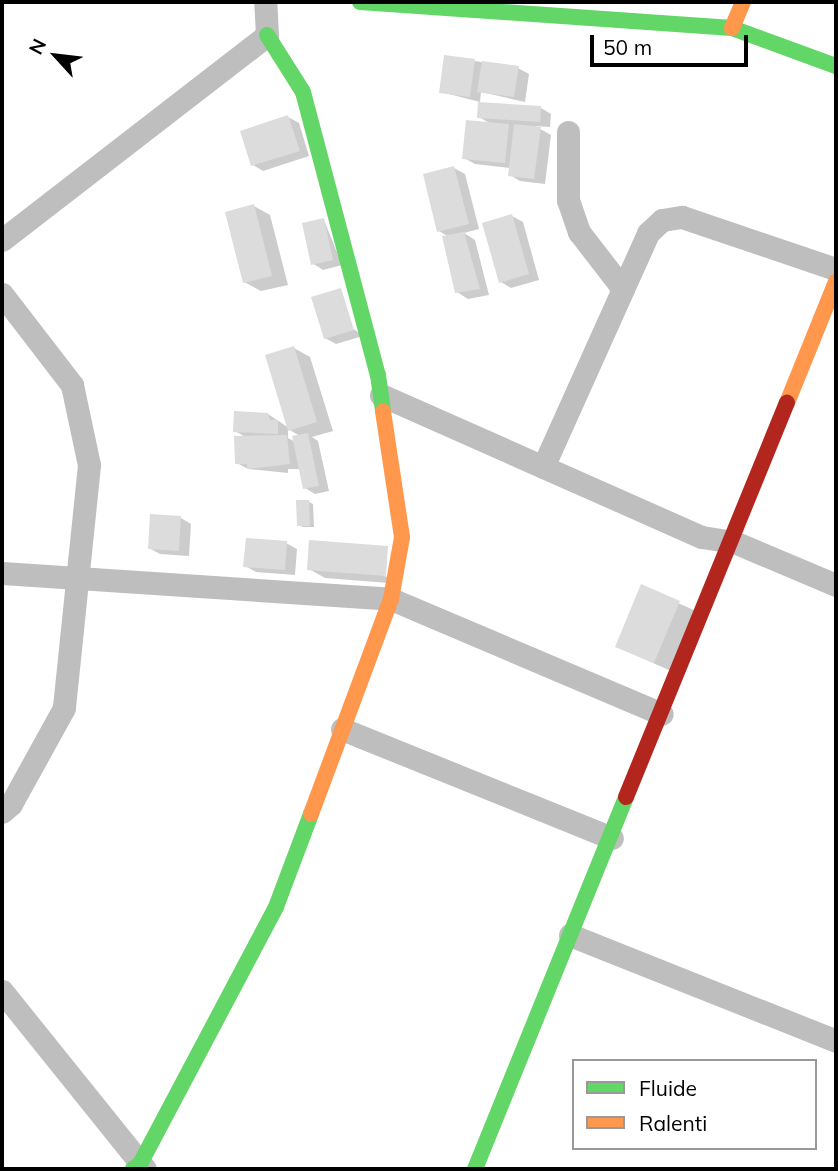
<!DOCTYPE html>
<style>
body{margin:0}
#map{position:relative;width:838px;height:1171px;overflow:hidden;background:#fff;font-family:Mulish,sans-serif}
div>[style]{position:absolute}
[style*='--x']{left:calc(var(--x)*1px);top:calc(var(--y)*1px);width:calc(var(--w)*1px);rotate:calc(var(--a)*1deg)}
.shadow>*{inset:0;background:#0003}
.building>*{inset:0;background:#dcdcdc}
.street>*{height:23px;margin:-11.5px;padding:0 11.5px;transform-origin:11.5px;border-radius:11.5px;background:#bebebe}
.fast>*{height:16px;margin:-8px;padding:0 8px;transform-origin:8px;border-radius:8px;background:#63d668}
.slow>*{height:16px;margin:-8px;padding:0 8px;transform-origin:8px;border-radius:8px;background:#ff974d}
.jam>*{height:16px;margin:-8px;padding:0 8px;transform-origin:8px;border-radius:8px;background:#b3261e}
span{translate:-50% -50%;white-space:nowrap;text-align:center;line-height:1.15;-webkit-text-stroke:5px #fff;paint-order:stroke}
.frame{position:absolute;inset:0;border:4px solid #000;pointer-events:none}
.legend{position:absolute;left:572px;top:1059px;width:245px;height:91px;box-sizing:border-box;background:#fff;border:2px solid #999;margin:0;padding:9px 12px;list-style:none;font-size:21px;color:#000}
.legend li{display:flex;align-items:center;gap:14px;height:35px}
.legend b{width:35px;border:2px solid #999}
.north{position:absolute;left:21px;top:21px;width:70px;height:70px;-webkit-text-stroke:5px #fff;paint-order:stroke;rotate:297deg;font-size:19px;font-weight:700;line-height:28px;text-align:center;color:#000}
.north::after{content:'';display:block;margin:auto;width:24px;height:32px;background:#000;clip-path:polygon(50% 0,100% 100%,50% 72%,0 100%)}
.scale{position:absolute;left:590px;top:35px;width:158px;height:32px;box-sizing:border-box;border:4px solid #000;border-top:0;padding-left:9px;font-size:21px;line-height:24px;white-space:nowrap;color:#000;-webkit-text-stroke:5px #fff;paint-order:stroke}
</style>
<div id="map">
<div class="shadow">
<div style="clip-path:polygon(475px 61px,518px 68px,529px 74px,525px 102px,481px 92px,480px 102px,441px 92px)"></div>
<div style="clip-path:polygon(541px 108px,551px 114px,550px 127px,535px 126px,551px 135px,545px 184px,520px 181px,510px 175px,511px 168px,475px 164px,464px 158px,491px 124px,479px 117px)"></div>
<div style="clip-path:polygon(288px 117px,299px 123px,309px 156px,263px 171px,253px 165px)"></div>
<div style="clip-path:polygon(454px 168px,465px 174px,479px 229px,464px 233px,475px 240px,489px 295px,468px 299px,457px 292px,449px 237px,439px 231px)"></div>
<div style="clip-path:polygon(254px 206px,270px 215px,288px 285px,261px 291px,244px 282px)"></div>
<div style="clip-path:polygon(512px 216px,523px 222px,539px 280px,511px 288px,501px 282px)"></div>
<div style="clip-path:polygon(324px 220px,342px 265px,323px 270px,312px 263px)"></div>
<div style="clip-path:polygon(313px 298px,363px 336px,336px 344px,325px 338px)"></div>
<div style="clip-path:polygon(evenodd,294px 348px,310px 357px,333px 431px,312px 437px,318px 441px,329px 491px,315px 494px,305px 488px,301px 469px,288px 469px,288px 473px,248px 469px,237px 463px,247px 438px,235px 431px,268px 414px,289px 428px,294px 348px,288px 429px,300px 436px,295px 442px,288px 438px,288px 429px)"></div>
<div style="clip-path:polygon(309px 502px,313px 504px,314px 527px,303px 527px,298px 525px)"></div>
<div style="clip-path:polygon(181px 518px,191px 524px,189px 556px,160px 554px,149px 548px)"></div>
<div style="clip-path:polygon(311px 542px,402px 584px,325px 578px,309px 569px)"></div>
<div style="clip-path:polygon(286px 543px,297px 549px,295px 575px,256px 572px,245px 566px)"></div>
<div style="clip-path:polygon(642px 587px,696px 611px,671px 671px,617px 647px)"></div>
</div>
<div class="building">
<div style="clip-path:polygon(444px 55px,475px 59px,470px 97px,439px 93px)"></div>
<div style="clip-path:polygon(482px 61px,519px 66px,514px 97px,477px 92px)"></div>
<div style="clip-path:polygon(478px 102px,541px 106px,540px 122px,477px 118px)"></div>
<div style="clip-path:polygon(288px 115px,300px 151px,251px 166px,240px 131px)"></div>
<div style="clip-path:polygon(466px 120px,509px 124px,505px 163px,462px 159px)"></div>
<div style="clip-path:polygon(514px 124px,541px 127px,534px 179px,508px 176px)"></div>
<div style="clip-path:polygon(454px 166px,469px 224px,437px 232px,423px 174px)"></div>
<div style="clip-path:polygon(254px 204px,272px 276px,243px 283px,225px 212px)"></div>
<div style="clip-path:polygon(512px 214px,529px 274px,499px 283px,482px 223px)"></div>
<div style="clip-path:polygon(324px 218px,333px 260px,311px 265px,302px 223px)"></div>
<div style="clip-path:polygon(464px 232px,480px 289px,455px 293px,442px 236px)"></div>
<div style="clip-path:polygon(341px 288px,354px 330px,324px 339px,311px 297px)"></div>
<div style="clip-path:polygon(294px 346px,317px 422px,288px 431px,265px 355px)"></div>
<div style="clip-path:polygon(234px 411px,268px 413px,270px 420px,278px 420px,278px 434px,233px 432px)"></div>
<div style="clip-path:polygon(308px 433px,319px 486px,303px 489px,292px 436px)"></div>
<div style="clip-path:polygon(287px 435px,290px 464px,247px 469px,247px 464px,235px 464px,234px 436px)"></div>
<div style="clip-path:polygon(296px 500px,309px 500px,310px 526px,297px 526px)"></div>
<div style="clip-path:polygon(150px 514px,181px 516px,179px 551px,148px 549px)"></div>
<div style="clip-path:polygon(246px 538px,287px 541px,285px 570px,243px 567px)"></div>
<div style="clip-path:polygon(309px 540px,388px 546px,386px 576px,307px 570px)"></div>
<div style="clip-path:polygon(641px 584px,680px 601px,654px 663px,615px 647px)"></div>
</div>
<div class="street">
<div style="--x:568;--y:132;--w:68;--a:90"></div>
<div style="--x:568;--y:200;--w:34;--a:71"></div>
<div style="--x:579;--y:232;--w:72;--a:52.3"></div>
<div style="--x:2;--y:240;--w:335;--a:-37.7"></div>
<div style="--x:267;--y:35;--w:33;--a:-93"></div>
<div style="--x:2;--y:294;--w:115;--a:52.4"></div>
<div style="--x:72;--y:385;--w:82;--a:78"></div>
<div style="--x:89;--y:465;--w:244;--a:95.9"></div>
<div style="--x:64;--y:708;--w:110;--a:118.9"></div>
<div style="--x:11;--y:804;--w:12;--a:138"></div>
<div style="--x:381;--y:395;--w:351;--a:23.9"></div>
<div style="--x:702;--y:537;--w:32;--a:9"></div>
<div style="--x:734;--y:542;--w:111;--a:22.9"></div>
<div style="--x:543;--y:467;--w:256;--a:-65.8"></div>
<div style="--x:648;--y:233;--w:19;--a:-43"></div>
<div style="--x:662;--y:220;--w:20;--a:-9"></div>
<div style="--x:682;--y:217;--w:163;--a:18.7"></div>
<div style="--x:2;--y:573;--w:390;--a:3.8"></div>
<div style="--x:391;--y:599;--w:294;--a:23"></div>
<div style="--x:342;--y:729;--w:291;--a:22"></div>
<div style="--x:570;--y:935;--w:286;--a:21.7"></div>
<div style="--x:2;--y:991;--w:228;--a:51.2"></div>
</div>
<div class="fast">
<div style="--x:360;--y:2;--w:373;--a:4"></div>
<div style="--x:732;--y:28;--w:111;--a:20.1"></div>
<div style="--x:267;--y:35;--w:67;--a:57.7"></div>
<div style="--x:303;--y:92;--w:293;--a:75.2"></div>
<div style="--x:378;--y:375;--w:36;--a:82"></div>
<div style="--x:133;--y:1169;--w:9;--a:-36"></div>
<div style="--x:140;--y:1164;--w:291;--a:-62.1"></div>
<div style="--x:276;--y:907;--w:99;--a:-69.4"></div>
<div style="--x:475;--y:1169;--w:401;--a:-67.9"></div>
</div>
<div class="slow">
<div style="--x:732;--y:28;--w:28;--a:-67"></div>
<div style="--x:787;--y:403;--w:131;--a:-68"></div>
<div style="--x:311;--y:814;--w:229;--a:-69.6"></div>
<div style="--x:391;--y:599;--w:63;--a:-79.9"></div>
<div style="--x:402;--y:537;--w:127;--a:-98.6"></div>
</div>
<div class="jam">
<div style="--x:626;--y:797;--w:426;--a:-67.8"></div>
</div>
<div class="frame"></div>
<ul class="legend">
<li><b style="height:9px;background:#63d668"></b>Fluide</li>
<li><b style="height:9px;background:#ff974d"></b>Ralenti</li>
</ul>
<div class="north">N</div>
<div class="scale">50 m</div>
</div>
